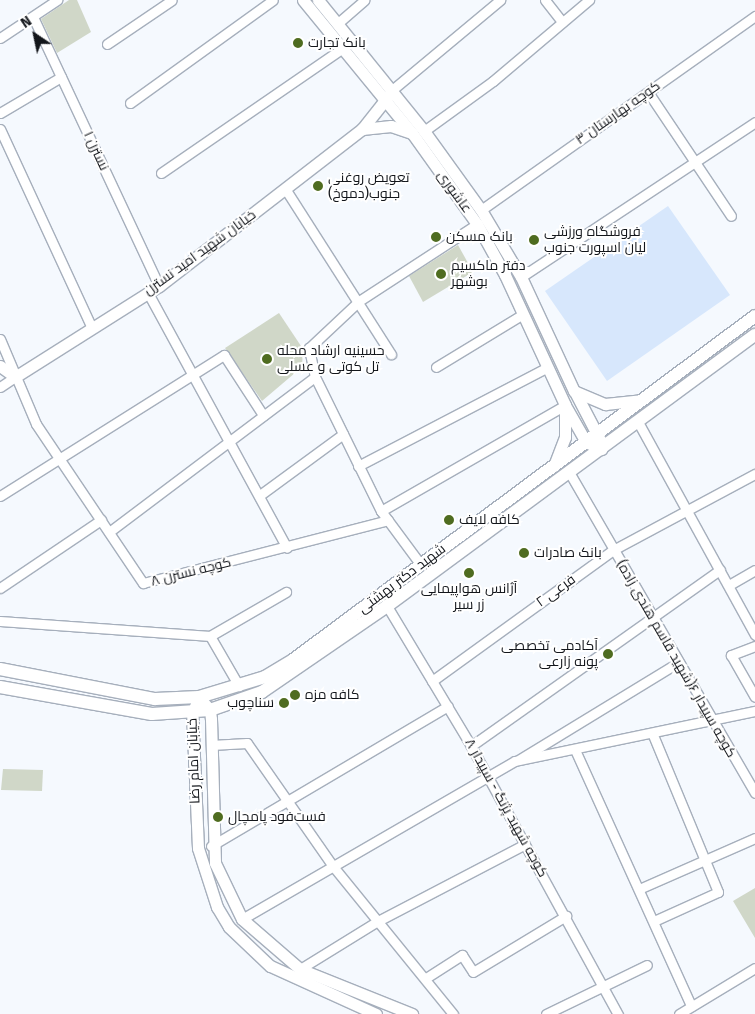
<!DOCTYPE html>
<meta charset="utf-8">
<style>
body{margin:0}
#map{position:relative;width:755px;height:1014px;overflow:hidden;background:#f5f9fe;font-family:"Fira Sans",Cairo,sans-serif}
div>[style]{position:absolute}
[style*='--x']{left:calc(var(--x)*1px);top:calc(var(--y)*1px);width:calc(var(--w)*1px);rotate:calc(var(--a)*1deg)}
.green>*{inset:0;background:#d7e7fc}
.building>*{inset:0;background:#d0d7c8}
.roads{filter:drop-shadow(1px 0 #a6afbc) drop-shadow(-1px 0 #a6afbc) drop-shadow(0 1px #a6afbc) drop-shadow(0 -1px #a6afbc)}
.minor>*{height:9px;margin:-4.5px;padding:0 4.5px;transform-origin:4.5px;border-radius:4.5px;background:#fff}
.tertiary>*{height:11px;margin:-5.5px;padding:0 5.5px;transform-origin:5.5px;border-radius:5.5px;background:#fff}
.secondary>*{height:12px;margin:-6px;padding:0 6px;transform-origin:6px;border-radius:6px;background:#fff}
.dots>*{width:14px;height:14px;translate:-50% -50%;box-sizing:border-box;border:2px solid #fff;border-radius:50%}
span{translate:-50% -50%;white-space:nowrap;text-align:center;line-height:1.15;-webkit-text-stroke:4px #fff;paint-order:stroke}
.poi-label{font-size:14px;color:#13161b}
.left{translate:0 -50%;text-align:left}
.right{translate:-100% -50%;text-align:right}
.street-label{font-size:14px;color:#13161b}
.north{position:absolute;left:10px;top:10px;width:50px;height:50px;-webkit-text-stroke:4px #fff;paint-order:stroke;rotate:326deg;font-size:14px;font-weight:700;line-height:20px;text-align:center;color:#13161b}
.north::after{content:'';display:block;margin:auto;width:18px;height:22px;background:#13161b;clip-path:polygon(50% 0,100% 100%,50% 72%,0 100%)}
</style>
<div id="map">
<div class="green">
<div style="clip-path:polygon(668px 206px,730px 295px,607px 381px,545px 291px)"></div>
</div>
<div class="building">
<div style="clip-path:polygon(69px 0,77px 0,91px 32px,57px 53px,41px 19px)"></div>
<div style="clip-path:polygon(458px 245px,473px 272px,423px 302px,409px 276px)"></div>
<div style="clip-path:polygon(279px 313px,303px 349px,302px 367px,262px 401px,225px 348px)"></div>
<div style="clip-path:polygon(3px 769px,43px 770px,42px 791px,1px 790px)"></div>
<div style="clip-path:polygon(755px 888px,755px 938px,733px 901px)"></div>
</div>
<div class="roads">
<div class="minor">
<div style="--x:545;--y:0;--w:28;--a:52"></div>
<div style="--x:33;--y:17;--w:297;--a:64.9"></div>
<div style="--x:338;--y:23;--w:35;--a:-41"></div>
<div style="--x:0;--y:38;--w:69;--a:-33.7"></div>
<div style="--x:107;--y:44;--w:78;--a:-34.1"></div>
<div style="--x:392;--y:90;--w:141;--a:-39.8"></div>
<div style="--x:648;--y:92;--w:149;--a:56.2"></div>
<div style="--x:130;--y:103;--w:176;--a:-35.8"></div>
<div style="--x:0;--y:113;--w:71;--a:-30.5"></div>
<div style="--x:0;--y:129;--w:219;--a:65.2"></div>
<div style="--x:424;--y:131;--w:85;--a:-35.9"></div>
<div style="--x:493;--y:81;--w:126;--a:-40.2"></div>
<div style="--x:161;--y:173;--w:221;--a:-34.5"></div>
<div style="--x:286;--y:190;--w:195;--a:57.4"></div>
<div style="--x:481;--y:210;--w:336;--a:-35.3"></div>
<div style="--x:521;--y:277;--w:281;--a:-33.5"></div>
<div style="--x:148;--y:293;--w:290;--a:61.4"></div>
<div style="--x:0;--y:339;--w:92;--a:67"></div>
<div style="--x:36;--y:424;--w:192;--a:56.1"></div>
<div style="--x:143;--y:583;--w:253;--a:-14.4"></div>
<div style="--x:436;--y:367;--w:102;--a:-31.3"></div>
<div style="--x:0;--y:387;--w:18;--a:-34"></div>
<div style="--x:638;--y:422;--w:243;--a:61.2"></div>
<div style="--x:358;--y:466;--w:212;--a:-27.5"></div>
<div style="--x:569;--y:472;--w:371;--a:59.9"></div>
<div style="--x:260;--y:495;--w:103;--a:-36.3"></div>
<div style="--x:0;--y:496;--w:265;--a:-32.2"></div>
<div style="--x:224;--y:355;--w:72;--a:57"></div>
<div style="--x:381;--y:511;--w:212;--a:-29.9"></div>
<div style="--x:109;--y:532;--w:258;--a:-37"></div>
<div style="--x:421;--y:565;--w:67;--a:-126.5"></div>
<div style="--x:381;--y:511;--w:149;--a:-116.2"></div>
<div style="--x:315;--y:377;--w:30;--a:-102"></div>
<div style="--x:309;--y:348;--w:69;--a:-43.2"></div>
<div style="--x:359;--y:301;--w:141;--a:-33.1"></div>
<div style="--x:729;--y:585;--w:30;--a:-30"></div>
<div style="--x:0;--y:588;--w:122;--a:-34"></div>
<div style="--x:387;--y:606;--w:163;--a:59"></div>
<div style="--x:471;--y:746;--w:306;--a:61.3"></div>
<div style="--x:0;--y:621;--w:211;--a:4.1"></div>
<div style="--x:210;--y:636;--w:58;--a:59.9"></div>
<div style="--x:210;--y:636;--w:88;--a:-30.1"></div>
<div style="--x:755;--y:646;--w:26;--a:159"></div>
<div style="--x:731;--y:655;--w:48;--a:60.3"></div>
<div style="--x:432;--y:681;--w:223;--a:-35.9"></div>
<div style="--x:613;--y:550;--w:161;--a:-28.2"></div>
<div style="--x:653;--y:735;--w:170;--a:67.5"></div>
<div style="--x:718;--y:892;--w:70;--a:155.6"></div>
<div style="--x:211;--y:745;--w:36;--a:-3"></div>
<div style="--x:247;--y:743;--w:149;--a:55.1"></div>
<div style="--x:332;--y:865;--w:192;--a:50.9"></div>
<div style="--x:471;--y:746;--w:305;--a:-35.3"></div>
<div style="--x:576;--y:752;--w:279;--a:65.6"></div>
<div style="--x:520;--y:759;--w:186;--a:-31.4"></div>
<div style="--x:211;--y:846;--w:275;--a:-30.6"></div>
<div style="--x:639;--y:889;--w:127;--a:-23.7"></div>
<div style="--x:242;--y:919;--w:315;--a:-30.1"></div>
<div style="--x:515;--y:761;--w:245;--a:-11.8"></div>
<div style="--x:300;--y:969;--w:89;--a:-31.7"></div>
<div style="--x:376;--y:922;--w:168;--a:-27.6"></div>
<div style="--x:426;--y:978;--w:43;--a:-32.6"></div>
<div style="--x:462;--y:955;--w:20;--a:57"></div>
<div style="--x:473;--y:972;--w:109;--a:-31.1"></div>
<div style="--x:546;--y:1014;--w:112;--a:-25.9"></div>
<div style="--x:679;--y:1014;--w:89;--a:-31.2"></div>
</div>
<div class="tertiary">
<div style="--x:303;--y:0;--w:172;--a:50.7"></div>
<div style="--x:412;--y:133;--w:112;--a:54.5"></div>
<div style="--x:477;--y:224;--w:58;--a:61.2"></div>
<div style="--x:505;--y:275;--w:143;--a:65.2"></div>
<div style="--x:565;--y:405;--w:32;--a:90"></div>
<div style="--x:565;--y:437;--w:31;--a:111"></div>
<div style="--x:318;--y:0;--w:169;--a:51"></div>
<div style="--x:424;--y:131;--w:97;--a:54.2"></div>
<div style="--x:481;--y:210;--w:78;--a:59.2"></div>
<div style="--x:521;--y:277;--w:126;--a:65.1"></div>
<div style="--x:574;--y:391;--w:34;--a:23"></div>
<div style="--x:605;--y:404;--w:36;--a:-6"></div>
<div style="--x:362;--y:129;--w:29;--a:-6"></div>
<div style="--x:391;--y:126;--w:21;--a:19"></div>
<div style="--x:0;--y:366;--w:19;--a:36"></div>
<div style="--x:15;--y:377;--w:170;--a:-32.3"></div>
<div style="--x:159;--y:286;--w:257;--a:-37.7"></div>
<div style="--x:362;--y:129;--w:43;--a:-51.5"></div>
<div style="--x:575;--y:392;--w:54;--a:62.5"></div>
<div style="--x:566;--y:407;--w:40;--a:60.3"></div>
<div style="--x:586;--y:442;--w:17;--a:25"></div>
<div style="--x:376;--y:1014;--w:116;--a:-155.6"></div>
<div style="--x:270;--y:966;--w:57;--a:-136.4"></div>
<div style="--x:229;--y:927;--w:23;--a:-121"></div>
<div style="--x:217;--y:907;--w:62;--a:-107.9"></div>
<div style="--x:198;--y:848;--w:135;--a:-92.5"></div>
<div style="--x:192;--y:713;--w:17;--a:-66"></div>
<div style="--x:199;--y:697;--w:17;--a:50"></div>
<div style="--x:210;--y:710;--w:9;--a:84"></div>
<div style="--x:211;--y:719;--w:144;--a:88.4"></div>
<div style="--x:215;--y:863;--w:62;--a:64.3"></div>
<div style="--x:242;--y:919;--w:77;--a:40.8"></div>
<div style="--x:300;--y:969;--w:121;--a:21.9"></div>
</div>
<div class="secondary">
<div style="--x:0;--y:669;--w:158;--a:11"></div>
<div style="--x:155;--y:699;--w:44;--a:-2.6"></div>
<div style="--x:199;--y:697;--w:69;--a:-16.9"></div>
<div style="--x:265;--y:677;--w:33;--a:-31"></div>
<div style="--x:293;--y:660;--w:576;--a:-36.67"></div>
<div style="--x:0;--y:687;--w:154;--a:10.1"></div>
<div style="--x:152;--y:714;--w:58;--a:-3.9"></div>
<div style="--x:210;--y:710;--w:55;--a:-19.1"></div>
<div style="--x:262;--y:692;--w:152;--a:-34.5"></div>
<div style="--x:387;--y:606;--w:457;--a:-36.4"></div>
</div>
</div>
<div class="dots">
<div style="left:298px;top:43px;background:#4f6c20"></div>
<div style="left:318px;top:186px;background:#4f6c20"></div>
<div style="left:436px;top:237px;background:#4f6c20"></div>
<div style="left:534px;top:240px;background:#4f6c20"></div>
<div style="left:441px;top:274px;background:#4f6c20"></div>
<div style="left:267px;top:359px;background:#4f6c20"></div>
<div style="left:449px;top:520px;background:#4f6c20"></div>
<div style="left:524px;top:553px;background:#4f6c20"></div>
<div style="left:469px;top:573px;background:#4f6c20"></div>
<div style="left:608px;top:654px;background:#4f6c20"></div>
<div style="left:295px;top:695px;background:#4f6c20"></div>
<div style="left:284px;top:703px;background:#4f6c20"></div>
<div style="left:218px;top:817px;background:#4f6c20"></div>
</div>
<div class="poi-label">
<span class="left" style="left:308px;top:43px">بانک تجارت</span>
<span class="left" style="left:328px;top:186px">تعويض روغنی<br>جنوب(دموخ)</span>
<span class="left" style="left:544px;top:240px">فروشگاه ورزشی<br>لیان اسپورت جنوب</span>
<span class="left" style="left:446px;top:237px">بانک مسکن</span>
<span class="left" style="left:451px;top:274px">دفتر ماکسیم<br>بوشهر</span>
<span class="left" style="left:277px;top:359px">حسینیه ارشاد محله<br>تل کوتی و عسلی</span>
<span class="left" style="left:459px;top:520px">کافه لایف</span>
<span class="left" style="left:534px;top:553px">بانک صادرات</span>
<span style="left:469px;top:597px">آژانس هواپیمایی<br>زر سیر</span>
<span class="right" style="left:598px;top:654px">آکادمی تخصصی<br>پونه زارعی</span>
<span class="left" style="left:305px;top:695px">کافه مزه</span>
<span class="right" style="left:274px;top:703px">سناچوب</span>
<span class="left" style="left:228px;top:817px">فست‌فود پامچال</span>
</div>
<div class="street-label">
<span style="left:618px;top:113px;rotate:-35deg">کوچه بهارستان ۳</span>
<span style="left:96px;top:151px;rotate:65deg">نسترن ۱</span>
<span style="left:454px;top:192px;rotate:54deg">عاشوری</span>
<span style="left:200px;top:253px;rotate:-36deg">خیابان شهید امید نسترن</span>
<span style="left:191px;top:572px;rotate:-14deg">کوچه نسترن ۸</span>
<span style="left:402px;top:579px;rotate:-37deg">شهید دکتر بهشتی</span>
<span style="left:556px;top:591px;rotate:-36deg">فرعی ۲</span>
<span style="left:676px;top:659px;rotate:60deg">کوچه سپیدار ۶(شهید قاسم هندی زاده)</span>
<span style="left:194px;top:761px;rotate:-92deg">خیابان امام رضا</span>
<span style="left:506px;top:808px;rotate:61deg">کوچه شهید پژنگ - سپیدار ۸</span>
</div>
<div class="north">N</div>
</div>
